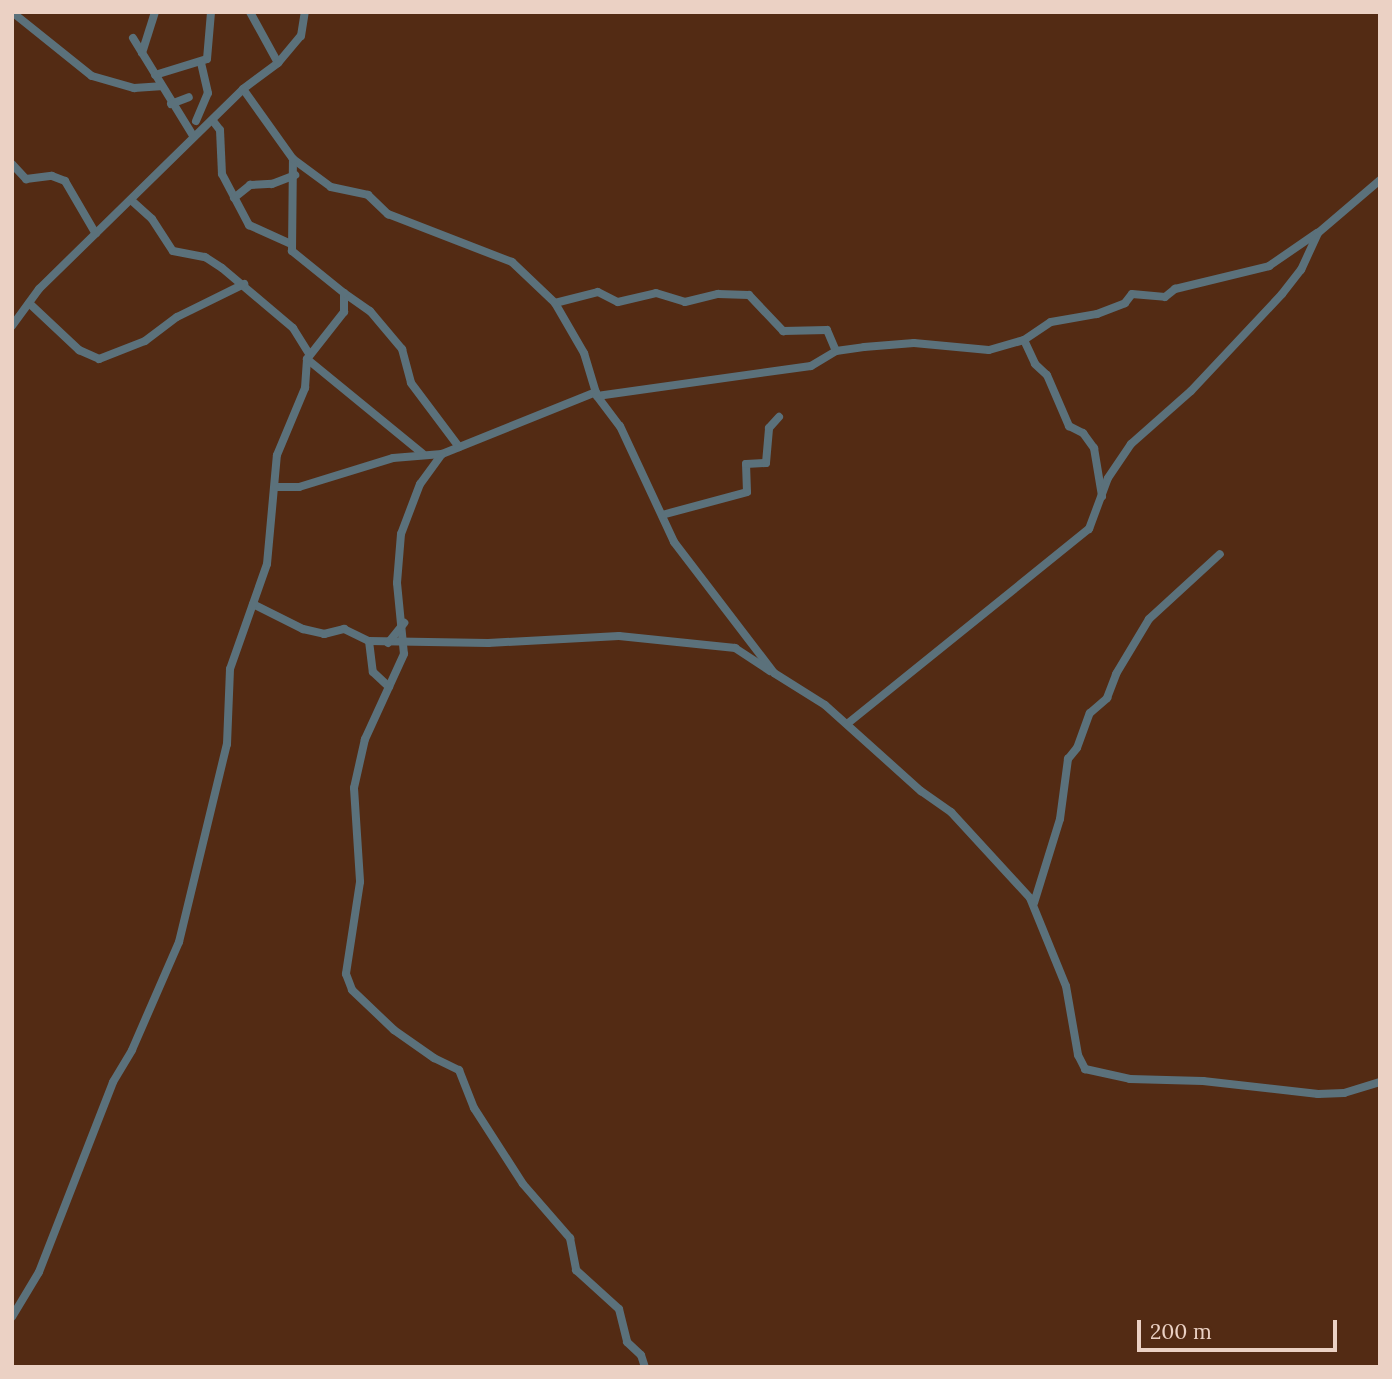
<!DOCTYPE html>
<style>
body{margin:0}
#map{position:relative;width:1392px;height:1379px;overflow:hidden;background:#532b14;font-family:Lora,serif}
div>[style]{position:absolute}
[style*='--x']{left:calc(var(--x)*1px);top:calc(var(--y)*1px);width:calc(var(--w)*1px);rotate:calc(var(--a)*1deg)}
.minor>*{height:8px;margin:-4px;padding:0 4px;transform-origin:4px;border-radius:4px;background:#5b717b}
span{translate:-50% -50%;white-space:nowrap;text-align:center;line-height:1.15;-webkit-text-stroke:7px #532b14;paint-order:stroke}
.frame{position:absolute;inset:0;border:14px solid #ebd1c4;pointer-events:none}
.scale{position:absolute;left:1137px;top:1320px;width:200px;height:32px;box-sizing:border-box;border:4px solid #ebd1c4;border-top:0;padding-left:9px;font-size:21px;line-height:24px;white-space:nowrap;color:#ebd1c4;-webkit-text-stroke:5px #532b14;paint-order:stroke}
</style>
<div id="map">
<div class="minor">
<div style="--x:12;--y:12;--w:102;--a:38.7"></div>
<div style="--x:92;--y:76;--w:44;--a:15.9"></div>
<div style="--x:134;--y:88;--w:26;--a:-4"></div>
<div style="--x:250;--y:12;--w:58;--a:61.2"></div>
<div style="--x:133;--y:38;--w:116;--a:58.4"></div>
<div style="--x:142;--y:53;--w:43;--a:-72.4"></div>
<div style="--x:155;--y:75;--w:54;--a:-17.1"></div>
<div style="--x:207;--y:59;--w:47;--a:-85.1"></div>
<div style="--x:171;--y:104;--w:19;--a:-21"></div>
<div style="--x:196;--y:121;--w:30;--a:-67"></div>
<div style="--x:208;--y:93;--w:32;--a:-103"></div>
<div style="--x:213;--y:121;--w:11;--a:52"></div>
<div style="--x:220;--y:130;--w:44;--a:87.4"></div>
<div style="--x:222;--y:174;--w:58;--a:62.1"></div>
<div style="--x:249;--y:225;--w:44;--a:24.2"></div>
<div style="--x:293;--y:159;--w:47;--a:36.4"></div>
<div style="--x:331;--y:187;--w:38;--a:12"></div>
<div style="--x:368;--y:195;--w:28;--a:44"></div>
<div style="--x:388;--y:214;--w:133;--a:21.2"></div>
<div style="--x:512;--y:262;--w:59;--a:43.6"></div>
<div style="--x:555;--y:303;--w:58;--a:59.9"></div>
<div style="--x:584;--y:353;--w:45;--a:73.2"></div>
<div style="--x:597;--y:396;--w:38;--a:53"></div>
<div style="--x:620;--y:426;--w:128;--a:65"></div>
<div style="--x:674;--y:542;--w:165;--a:52.6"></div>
<div style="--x:774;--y:673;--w:60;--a:32.1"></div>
<div style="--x:825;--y:705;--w:129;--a:41.9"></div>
<div style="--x:921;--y:791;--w:37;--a:35"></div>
<div style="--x:951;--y:812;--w:117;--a:47.4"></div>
<div style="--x:1030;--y:898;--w:95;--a:67.8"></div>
<div style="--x:1066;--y:986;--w:70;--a:80.1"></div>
<div style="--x:1078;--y:1055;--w:16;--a:63"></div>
<div style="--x:1085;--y:1069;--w:46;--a:12.5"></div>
<div style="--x:1130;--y:1079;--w:73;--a:1.6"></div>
<div style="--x:1203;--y:1081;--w:116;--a:6.4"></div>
<div style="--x:1318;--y:1094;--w:26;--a:-2"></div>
<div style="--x:1344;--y:1093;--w:38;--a:-17"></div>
<div style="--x:12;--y:164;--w:21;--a:47"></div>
<div style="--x:26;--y:179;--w:26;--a:-7"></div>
<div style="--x:52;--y:176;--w:14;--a:21"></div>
<div style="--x:65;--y:181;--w:61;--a:59.7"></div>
<div style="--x:234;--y:198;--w:21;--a:-39"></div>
<div style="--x:250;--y:185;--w:22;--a:-3"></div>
<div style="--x:272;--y:184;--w:25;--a:-21"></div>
<div style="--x:131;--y:200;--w:28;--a:42"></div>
<div style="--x:152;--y:219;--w:38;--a:57"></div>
<div style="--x:173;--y:251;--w:33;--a:11"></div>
<div style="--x:205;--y:257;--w:20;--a:33"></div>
<div style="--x:222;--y:268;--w:93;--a:40.2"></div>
<div style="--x:293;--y:328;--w:31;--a:58"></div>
<div style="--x:344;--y:293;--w:32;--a:35"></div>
<div style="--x:370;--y:311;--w:50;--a:49.9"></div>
<div style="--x:402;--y:349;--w:35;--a:75"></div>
<div style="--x:411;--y:383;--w:80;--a:53.1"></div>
<div style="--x:29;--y:303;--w:69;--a:43.2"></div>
<div style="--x:79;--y:350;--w:22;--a:24"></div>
<div style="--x:99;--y:359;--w:49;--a:-21.4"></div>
<div style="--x:145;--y:341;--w:40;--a:-37"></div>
<div style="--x:177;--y:317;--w:75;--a:-26.2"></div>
<div style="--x:555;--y:303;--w:44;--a:-14.3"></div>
<div style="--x:598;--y:292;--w:22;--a:27"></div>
<div style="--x:618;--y:302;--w:39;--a:-13"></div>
<div style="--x:656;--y:293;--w:30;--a:17"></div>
<div style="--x:685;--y:302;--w:34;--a:-14"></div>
<div style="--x:718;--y:294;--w:31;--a:2"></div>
<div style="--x:749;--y:295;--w:50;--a:46.6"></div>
<div style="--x:783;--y:331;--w:44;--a:-1.3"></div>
<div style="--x:827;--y:330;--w:23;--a:67"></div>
<div style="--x:12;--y:326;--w:46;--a:-53.9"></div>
<div style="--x:39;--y:289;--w:286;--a:-44.4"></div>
<div style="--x:243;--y:89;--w:44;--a:-36.6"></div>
<div style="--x:278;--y:63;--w:35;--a:-50"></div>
<div style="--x:301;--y:36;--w:24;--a:-81"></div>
<div style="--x:1024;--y:340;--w:26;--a:65"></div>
<div style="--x:1035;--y:364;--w:16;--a:43"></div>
<div style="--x:1047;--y:375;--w:56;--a:66.7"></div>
<div style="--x:1069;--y:426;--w:16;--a:27"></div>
<div style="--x:1083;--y:433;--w:19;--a:54"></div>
<div style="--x:1094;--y:448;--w:49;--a:80.5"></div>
<div style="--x:307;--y:359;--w:149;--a:39.3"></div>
<div style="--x:596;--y:392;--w:166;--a:158.1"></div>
<div style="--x:442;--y:454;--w:37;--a:126"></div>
<div style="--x:420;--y:484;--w:53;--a:110.8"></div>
<div style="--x:401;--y:534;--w:49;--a:94.7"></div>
<div style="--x:397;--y:583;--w:71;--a:84.4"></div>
<div style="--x:404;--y:654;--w:94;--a:114.6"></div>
<div style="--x:365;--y:739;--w:50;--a:102.7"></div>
<div style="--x:354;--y:788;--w:94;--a:86.3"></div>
<div style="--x:360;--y:882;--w:93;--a:98.7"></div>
<div style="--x:346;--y:974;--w:17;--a:69"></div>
<div style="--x:352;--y:990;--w:58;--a:43.6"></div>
<div style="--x:394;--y:1030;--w:49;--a:35"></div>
<div style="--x:434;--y:1058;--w:28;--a:26"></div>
<div style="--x:459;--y:1070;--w:41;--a:68.5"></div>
<div style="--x:474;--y:1108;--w:90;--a:57.2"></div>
<div style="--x:523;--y:1184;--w:72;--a:49"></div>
<div style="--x:570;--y:1238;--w:33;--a:79"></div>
<div style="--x:576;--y:1270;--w:58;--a:42.2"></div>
<div style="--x:619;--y:1309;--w:34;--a:76"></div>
<div style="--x:627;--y:1342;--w:19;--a:43"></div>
<div style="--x:641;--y:1355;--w:13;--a:72"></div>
<div style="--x:597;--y:396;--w:216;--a:-8"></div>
<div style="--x:811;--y:366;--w:29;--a:-31"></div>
<div style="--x:836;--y:351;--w:28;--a:-8"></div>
<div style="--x:864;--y:347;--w:50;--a:-4.6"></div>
<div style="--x:914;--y:343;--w:75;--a:5.3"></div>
<div style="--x:989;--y:350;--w:36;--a:-16"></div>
<div style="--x:1024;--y:340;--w:32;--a:-34"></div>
<div style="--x:1051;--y:322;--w:47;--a:-9.9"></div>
<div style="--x:1097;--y:314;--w:30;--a:-21"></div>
<div style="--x:1125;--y:303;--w:11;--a:-52"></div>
<div style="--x:1132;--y:294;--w:33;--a:5"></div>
<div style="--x:1165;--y:297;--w:13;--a:-39"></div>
<div style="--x:1175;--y:289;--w:97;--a:-13.7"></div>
<div style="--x:1269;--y:266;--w:58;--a:-34.5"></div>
<div style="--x:275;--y:487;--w:24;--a:0"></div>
<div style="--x:299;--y:487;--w:98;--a:-17.1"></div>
<div style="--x:393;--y:458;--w:49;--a:-4.7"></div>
<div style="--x:662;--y:515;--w:88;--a:-15.1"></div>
<div style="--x:747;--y:492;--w:28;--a:-92"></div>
<div style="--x:746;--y:464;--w:20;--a:-3"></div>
<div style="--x:766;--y:463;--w:35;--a:-85"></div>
<div style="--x:769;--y:428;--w:15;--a:-48"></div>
<div style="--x:253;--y:604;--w:56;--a:26.6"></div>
<div style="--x:303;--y:629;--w:22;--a:13"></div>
<div style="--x:324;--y:634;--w:21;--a:-14"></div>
<div style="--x:344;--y:629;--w:28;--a:26"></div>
<div style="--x:369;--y:641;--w:119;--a:1"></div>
<div style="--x:488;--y:643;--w:131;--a:-3.1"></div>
<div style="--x:619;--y:636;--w:117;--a:5.9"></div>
<div style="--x:735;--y:648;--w:42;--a:33.3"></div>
<div style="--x:369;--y:641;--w:31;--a:83"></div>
<div style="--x:373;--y:672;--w:22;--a:43"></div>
<div style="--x:388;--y:643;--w:26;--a:-51"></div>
<div style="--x:847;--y:724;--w:311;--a:-38.9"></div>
<div style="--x:1089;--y:529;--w:54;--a:-69.6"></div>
<div style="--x:1108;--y:478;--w:41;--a:-55.9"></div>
<div style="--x:1131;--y:444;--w:80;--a:-41.5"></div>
<div style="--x:1191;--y:391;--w:133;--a:-46.8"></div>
<div style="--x:1282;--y:294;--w:31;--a:-52"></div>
<div style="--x:1301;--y:270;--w:41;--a:-65.3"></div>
<div style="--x:1318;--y:233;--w:82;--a:-40.5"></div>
<div style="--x:1034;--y:903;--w:88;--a:-72.8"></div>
<div style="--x:1060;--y:819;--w:61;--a:-82.4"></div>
<div style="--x:1068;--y:759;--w:14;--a:-51"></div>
<div style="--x:1077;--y:748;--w:37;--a:-70"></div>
<div style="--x:1090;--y:713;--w:23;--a:-41"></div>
<div style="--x:1107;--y:698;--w:26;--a:-69"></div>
<div style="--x:1116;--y:674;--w:64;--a:-59"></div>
<div style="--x:1149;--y:619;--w:96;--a:-42.5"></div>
<div style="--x:12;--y:1317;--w:52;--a:-59"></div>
<div style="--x:39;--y:1272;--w:204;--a:-68.7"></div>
<div style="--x:113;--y:1082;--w:37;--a:-59"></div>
<div style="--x:132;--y:1050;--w:118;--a:-66.5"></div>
<div style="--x:179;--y:942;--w:204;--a:-76.4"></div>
<div style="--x:227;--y:744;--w:75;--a:-87.7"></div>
<div style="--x:230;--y:669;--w:111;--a:-70.6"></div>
<div style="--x:267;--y:564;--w:109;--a:-84.8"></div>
<div style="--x:277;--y:455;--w:73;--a:-67.3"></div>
<div style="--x:305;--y:388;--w:29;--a:-86"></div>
<div style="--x:307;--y:359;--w:60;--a:-51.8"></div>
<div style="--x:344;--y:312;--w:19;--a:-90"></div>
<div style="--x:344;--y:293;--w:67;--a:-141.1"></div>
<div style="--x:292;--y:251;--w:92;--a:-89.4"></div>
<div style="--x:293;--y:159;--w:86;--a:-125.5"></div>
</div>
<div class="frame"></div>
<div class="scale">200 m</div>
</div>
